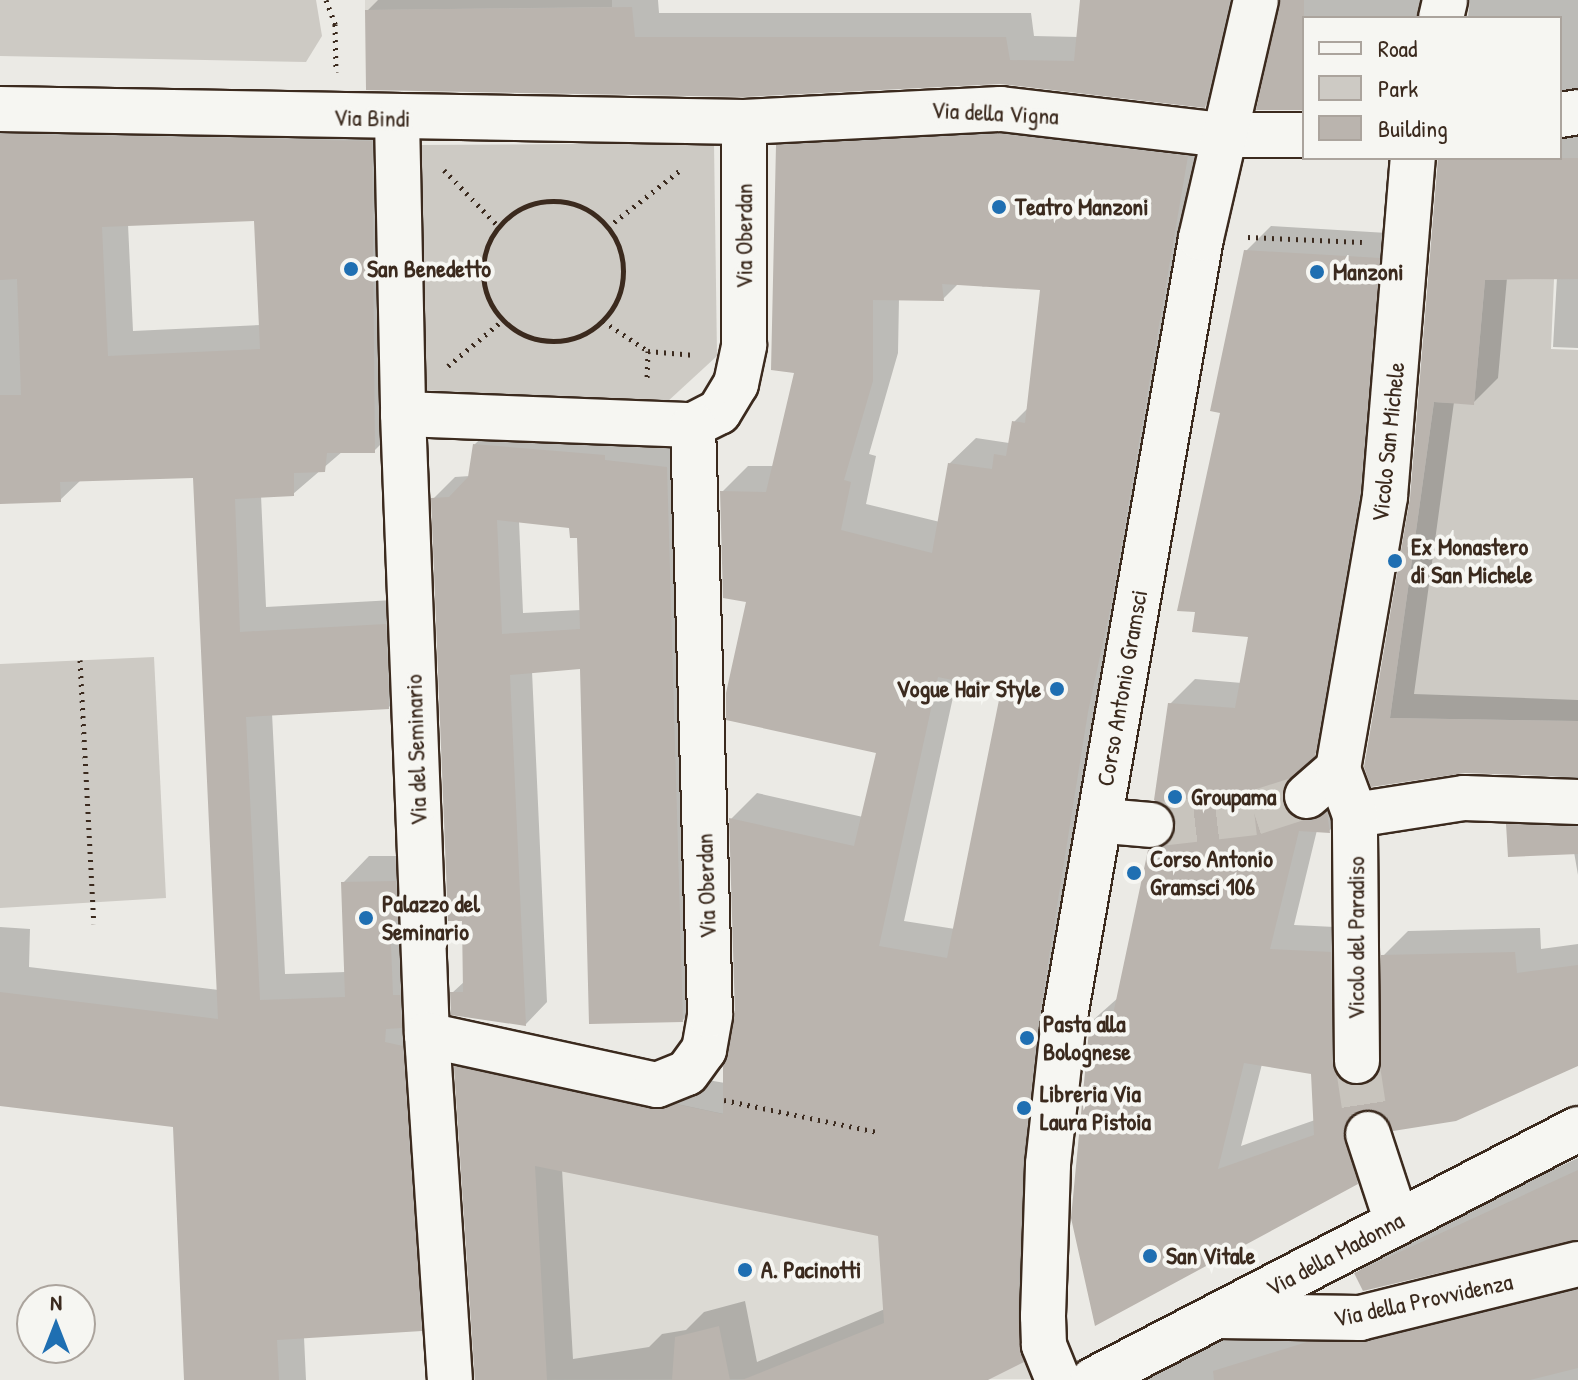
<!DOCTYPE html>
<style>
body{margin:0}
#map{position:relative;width:1578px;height:1380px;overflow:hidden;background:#ebeae5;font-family:"Patrick Hand",sans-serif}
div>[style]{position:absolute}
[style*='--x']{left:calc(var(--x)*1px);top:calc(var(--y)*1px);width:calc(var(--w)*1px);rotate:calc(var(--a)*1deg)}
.built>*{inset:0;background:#dcdad4}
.green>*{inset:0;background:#cdcac4}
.shadow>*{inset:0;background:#0003}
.building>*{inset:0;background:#bab4ae}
.minor-tunnel>*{height:44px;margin-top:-22px;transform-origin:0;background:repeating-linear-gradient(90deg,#c8c4bd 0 44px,transparent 0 66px)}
.path>*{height:5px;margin-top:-2.5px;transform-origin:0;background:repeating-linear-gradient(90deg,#3b2a1e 0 2px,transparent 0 8px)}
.path>.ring{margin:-2.5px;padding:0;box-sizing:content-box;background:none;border:5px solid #3b2a1e;border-radius:50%}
.roads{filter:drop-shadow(2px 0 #3b2a1e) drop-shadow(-2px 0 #3b2a1e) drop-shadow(0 2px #3b2a1e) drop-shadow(0 -2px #3b2a1e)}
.minor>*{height:44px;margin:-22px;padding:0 22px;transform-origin:22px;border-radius:22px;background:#f6f6f2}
.dots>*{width:22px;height:22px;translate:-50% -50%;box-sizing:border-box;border:4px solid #f6f6f2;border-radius:50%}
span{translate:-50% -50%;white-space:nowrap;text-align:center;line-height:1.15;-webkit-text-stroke:8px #f6f6f2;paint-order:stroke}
.street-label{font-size:24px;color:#3b2a1e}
.poi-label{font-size:24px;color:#3b2a1e;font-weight:700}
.left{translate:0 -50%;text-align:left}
.right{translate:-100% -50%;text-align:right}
.legend{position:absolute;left:1302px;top:16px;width:260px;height:144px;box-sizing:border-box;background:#f6f6f2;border:2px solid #aba49d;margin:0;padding:10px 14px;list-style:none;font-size:24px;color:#3b2a1e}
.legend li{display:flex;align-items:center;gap:16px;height:40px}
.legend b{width:40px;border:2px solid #aba49d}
.north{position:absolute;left:16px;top:1284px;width:80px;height:80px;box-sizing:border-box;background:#f6f6f2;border:2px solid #aba49d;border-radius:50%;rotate:0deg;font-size:22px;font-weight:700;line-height:32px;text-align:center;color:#3b2a1e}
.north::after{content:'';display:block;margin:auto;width:28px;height:36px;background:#1f6fb2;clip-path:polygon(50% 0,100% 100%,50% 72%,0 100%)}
</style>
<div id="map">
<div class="built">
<div style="clip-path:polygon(365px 0,612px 0,612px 7px,365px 10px)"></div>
<div style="clip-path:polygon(447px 1055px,874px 1146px,880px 1108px,1031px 1133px,1031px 1379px,466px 1380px)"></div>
</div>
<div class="green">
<div style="clip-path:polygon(0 0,316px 0,322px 36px,306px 62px,0 56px)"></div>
<div style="clip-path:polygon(714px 143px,717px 356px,667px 402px,421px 390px,419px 145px)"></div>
<div style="clip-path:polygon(1554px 279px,1551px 349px,1578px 350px,1578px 721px,1390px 718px,1434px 402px,1474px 404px,1485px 280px)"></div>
<div style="clip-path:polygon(154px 657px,166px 898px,0 908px,0 664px)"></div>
</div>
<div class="shadow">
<div style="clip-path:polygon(378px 0,658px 0,659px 13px,1031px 13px,1034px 36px,1079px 37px,1082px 0,1248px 0,1230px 81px,1205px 106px,367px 11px)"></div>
<div style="clip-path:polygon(1281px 0,1441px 0,1450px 13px,1468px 17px,1470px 0,1578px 0,1578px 89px,1560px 92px,1560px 18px,1304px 18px,1304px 108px)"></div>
<div style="clip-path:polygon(1560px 94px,1578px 112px,1578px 348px,1553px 347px,1557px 277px,1507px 278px,1498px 378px,1473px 403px,1454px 402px,1414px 694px,1578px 700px,1578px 778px,1465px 771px,1373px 785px,1412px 498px,1440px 158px,1560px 158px)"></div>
<div style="clip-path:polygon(evenodd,0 102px,398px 115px,400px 425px,374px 451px,343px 451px,293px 494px,261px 495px,266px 607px,412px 599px,415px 681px,389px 707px,272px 713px,285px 974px,346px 972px,343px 883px,369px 856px,421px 856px,447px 1303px,421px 1329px,304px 1337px,306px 1380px,186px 1380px,175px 1126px,0 1104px,0 927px,30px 929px,29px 967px,219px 990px,195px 476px,82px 479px,60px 500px,0 502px,0 102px,256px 219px,261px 325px,133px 331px,128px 224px,256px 219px)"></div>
<div style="clip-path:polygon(evenodd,804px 120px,1213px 130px,1137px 577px,1049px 1334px,1023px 1360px,983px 1380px,476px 1380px,456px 1067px,482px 1041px,725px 1083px,737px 1015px,731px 819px,757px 793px,863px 817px,879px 752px,749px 601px,722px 492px,748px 466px,774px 466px,796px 371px,778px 146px,804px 120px,959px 283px,1042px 288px,1029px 407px,1014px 422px,1009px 443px,976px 438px,949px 464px,940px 522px,866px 504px,876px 456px,869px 454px,898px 353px,899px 298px,943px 299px,959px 283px,804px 120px,957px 679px,1003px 689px,955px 929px,904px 921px,957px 679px,804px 120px,562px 1169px,880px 1235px,885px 1309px,757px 1362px,745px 1301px,704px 1312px,686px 1330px,662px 1334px,649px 1347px,573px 1359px,562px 1169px)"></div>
<div style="clip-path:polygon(evenodd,1271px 226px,1404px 234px,1339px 729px,1307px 762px,1313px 788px,1354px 806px,1329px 831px,1317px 830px,1294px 925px,1355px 928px,1360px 1050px,1384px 1063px,1383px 956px,1408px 931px,1540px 928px,1541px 949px,1578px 944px,1578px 1063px,1385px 1113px,1369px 1110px,1382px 1157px,1357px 1182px,1096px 1323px,1092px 1021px,1119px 997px,1149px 851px,1177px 825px,1170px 704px,1195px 679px,1242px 683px,1250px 635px,1222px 412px,1246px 251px,1271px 226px,1262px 1064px,1313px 1072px,1315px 1120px,1241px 1146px,1262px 1064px)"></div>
<div style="clip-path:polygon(evenodd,497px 423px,687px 446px,704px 999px,683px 1020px,582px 667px,532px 671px,547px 1002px,526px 1024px,452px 993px,465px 981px,463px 919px,433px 499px,455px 477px,470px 476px,475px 444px,497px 423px,519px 521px,571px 526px,579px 537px,581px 610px,523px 613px,519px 521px)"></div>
<div style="clip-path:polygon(1533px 800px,1578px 800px,1578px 875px,1574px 852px,1508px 825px)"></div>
<div style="clip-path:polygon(1578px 1158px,1578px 1239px,1356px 1274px,1382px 1248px)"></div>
<div style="clip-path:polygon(1578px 1271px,1578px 1380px,1128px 1380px,1265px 1321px)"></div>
</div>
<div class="building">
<div style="clip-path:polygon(1080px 0,1230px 0,1205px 108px,1000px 84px,744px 97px,366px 90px,365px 10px,632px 7px,635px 37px,1006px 37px,1010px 60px,1074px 61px)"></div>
<div style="clip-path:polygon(1280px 0,1304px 0,1304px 110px,1256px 110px)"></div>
<div style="clip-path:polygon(evenodd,0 134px,372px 141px,375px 453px,327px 453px,325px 472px,294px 473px,294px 496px,235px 499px,240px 632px,386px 624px,389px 709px,246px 717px,260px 1000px,345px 997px,341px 882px,396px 881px,398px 921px,390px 921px,393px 995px,400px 995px,402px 1028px,386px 1029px,385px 1042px,403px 1046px,422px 1331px,277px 1340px,279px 1380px,184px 1380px,173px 1127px,0 1106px,0 992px,218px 1019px,193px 478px,60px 482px,61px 502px,0 504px,0 395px,21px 395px,17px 279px,0 280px,0 134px,254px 221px,260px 349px,108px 356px,102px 227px,254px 221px)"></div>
<div style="clip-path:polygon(evenodd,1000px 134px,1188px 156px,1111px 605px,1088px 712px,1038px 1025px,1023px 1163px,1018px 1317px,1024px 1362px,988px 1380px,742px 1380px,884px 1323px,878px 1236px,535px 1166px,547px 1380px,475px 1380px,454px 1066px,652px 1109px,676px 1104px,723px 1114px,723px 1067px,735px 1015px,729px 818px,854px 846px,876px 753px,726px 720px,726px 693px,746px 602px,723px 598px,720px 491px,766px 492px,794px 373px,771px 370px,776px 145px,1000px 134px,942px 284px,1040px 290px,1025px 423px,1012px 421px,1006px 456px,994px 454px,992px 469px,948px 463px,932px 553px,841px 530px,851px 482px,844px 480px,873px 381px,873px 300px,944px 301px,942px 284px,1000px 134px,938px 677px,1001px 690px,947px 958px,879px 946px,938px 677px)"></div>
<div style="clip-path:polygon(1438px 158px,1578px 158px,1578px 279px,1485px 280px,1474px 405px,1434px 402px,1390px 718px,1578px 721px,1578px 777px,1465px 773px,1371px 787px,1364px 767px,1410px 498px)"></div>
<div style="clip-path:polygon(evenodd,1244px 250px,1380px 258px,1360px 493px,1315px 756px,1283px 789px,1289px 813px,1311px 821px,1327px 812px,1330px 833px,1299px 831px,1270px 949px,1331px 952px,1332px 1061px,1345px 1083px,1369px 1083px,1379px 1073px,1381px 955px,1515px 952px,1517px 973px,1578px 965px,1578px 1066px,1456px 1121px,1393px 1131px,1384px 1115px,1359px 1111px,1343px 1130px,1358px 1184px,1095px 1326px,1071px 1218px,1090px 1020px,1111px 1024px,1148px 850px,1162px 847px,1176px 828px,1173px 814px,1154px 800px,1168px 703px,1235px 708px,1248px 637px,1192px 632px,1195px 612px,1177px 611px,1220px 413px,1210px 411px,1244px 250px,1244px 1063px,1311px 1074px,1314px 1135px,1218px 1169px,1244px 1063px)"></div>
<div style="clip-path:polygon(evenodd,473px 444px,605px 455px,605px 460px,667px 467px,683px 1022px,589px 1024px,580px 669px,510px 675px,526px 1026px,451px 1015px,450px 992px,463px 992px,462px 921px,448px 921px,431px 498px,449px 497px,468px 477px,473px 444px,497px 520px,569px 528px,570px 538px,577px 538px,580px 629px,502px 634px,497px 520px)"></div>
<div style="clip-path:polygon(1506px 824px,1578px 827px,1578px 854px,1508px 857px)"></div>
<div style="clip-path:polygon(1578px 1170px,1578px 1240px,1363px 1291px,1354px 1273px)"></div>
<div style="clip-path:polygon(1578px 1290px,1578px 1368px,1530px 1380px,1214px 1380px,1213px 1371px,1307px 1342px,1366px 1342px)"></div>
<div style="clip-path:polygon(719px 1326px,730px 1380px,672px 1380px,675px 1337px)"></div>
</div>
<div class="minor-tunnel">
<div style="--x:1151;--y:825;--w:104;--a:-6.6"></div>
<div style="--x:1254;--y:813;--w:56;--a:-17.8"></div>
<div style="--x:1357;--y:1061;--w:74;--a:81.4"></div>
</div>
<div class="path">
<div style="--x:326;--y:0;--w:26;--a:69"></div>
<div style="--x:335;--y:24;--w:48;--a:88.8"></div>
<div style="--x:444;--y:170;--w:79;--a:46"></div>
<div class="ring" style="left:483px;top:201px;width:135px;height:135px"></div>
<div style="--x:608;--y:227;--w:95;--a:-38.2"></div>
<div style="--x:1248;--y:237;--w:114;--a:2.5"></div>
<div style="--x:603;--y:321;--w:54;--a:33.7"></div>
<div style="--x:648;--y:351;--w:29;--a:92"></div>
<div style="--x:648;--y:351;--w:47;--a:4.9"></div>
<div style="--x:448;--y:366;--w:72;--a:-39.9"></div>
<div style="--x:80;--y:660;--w:264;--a:87"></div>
<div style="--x:724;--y:1100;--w:156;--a:11.8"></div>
</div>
<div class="roads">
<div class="minor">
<div style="--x:1441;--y:18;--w:18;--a:-77"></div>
<div style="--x:0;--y:109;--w:744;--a:1"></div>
<div style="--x:744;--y:122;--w:257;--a:-2.9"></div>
<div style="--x:1001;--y:109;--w:225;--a:6.7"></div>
<div style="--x:1224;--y:135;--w:80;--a:0"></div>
<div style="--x:1560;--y:115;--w:18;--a:-9"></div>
<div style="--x:397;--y:119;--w:295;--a:88.8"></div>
<div style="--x:403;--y:414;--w:621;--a:87.79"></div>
<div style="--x:427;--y:1035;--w:346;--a:86.2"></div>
<div style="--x:403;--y:414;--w:290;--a:2.2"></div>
<div style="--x:693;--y:425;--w:29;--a:-27"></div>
<div style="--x:719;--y:412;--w:33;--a:-59"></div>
<div style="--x:736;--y:384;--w:40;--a:-78"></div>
<div style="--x:744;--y:345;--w:223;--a:-90"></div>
<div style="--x:1307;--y:796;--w:41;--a:-41.1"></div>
<div style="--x:1355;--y:815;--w:110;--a:-8.9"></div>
<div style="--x:1464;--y:798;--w:114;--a:2"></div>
<div style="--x:1117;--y:822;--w:34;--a:5"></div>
<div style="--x:427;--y:1035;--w:235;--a:12.3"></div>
<div style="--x:657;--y:1085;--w:32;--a:-22"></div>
<div style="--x:687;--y:1073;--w:29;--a:-54"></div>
<div style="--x:704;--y:1050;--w:36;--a:-80"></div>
<div style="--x:710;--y:1015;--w:590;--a:-91.65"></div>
<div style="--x:1357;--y:1061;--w:246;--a:-90.5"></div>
<div style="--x:1355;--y:815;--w:49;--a:-110.3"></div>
<div style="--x:1338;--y:769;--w:277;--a:-80.2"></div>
<div style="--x:1385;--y:496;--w:339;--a:-85.3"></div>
<div style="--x:1368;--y:1134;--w:93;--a:71.8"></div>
<div style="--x:1219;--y:1316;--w:141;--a:0.8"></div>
<div style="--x:1360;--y:1318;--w:225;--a:-13.9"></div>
<div style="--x:1058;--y:1380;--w:38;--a:-112"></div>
<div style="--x:1044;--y:1345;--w:29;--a:-92"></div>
<div style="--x:1043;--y:1316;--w:152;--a:-88.1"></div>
<div style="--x:1048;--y:1164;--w:137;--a:-83.7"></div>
<div style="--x:1063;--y:1028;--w:802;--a:-80.09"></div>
<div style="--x:1201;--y:238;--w:244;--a:-77"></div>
<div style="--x:1093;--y:1380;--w:546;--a:-27.36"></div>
</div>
</div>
<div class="dots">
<div style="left:999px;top:207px;background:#1f6fb2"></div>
<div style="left:351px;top:269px;background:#1f6fb2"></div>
<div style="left:1317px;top:272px;background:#1f6fb2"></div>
<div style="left:1395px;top:561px;background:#1f6fb2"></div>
<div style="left:1057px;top:689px;background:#1f6fb2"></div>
<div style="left:1175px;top:797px;background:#1f6fb2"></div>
<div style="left:1134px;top:873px;background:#1f6fb2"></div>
<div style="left:366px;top:918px;background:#1f6fb2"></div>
<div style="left:1027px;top:1038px;background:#1f6fb2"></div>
<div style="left:1024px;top:1108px;background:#1f6fb2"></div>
<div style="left:1150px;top:1256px;background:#1f6fb2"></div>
<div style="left:745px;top:1270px;background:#1f6fb2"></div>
</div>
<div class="street-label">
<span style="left:995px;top:113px;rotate:3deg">Via della Vigna</span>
<span style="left:372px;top:118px;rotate:1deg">Via Bindi</span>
<span style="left:744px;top:236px;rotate:-90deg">Via Oberdan</span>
<span style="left:1388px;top:442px;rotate:-84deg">Vicolo San Michele</span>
<span style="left:1122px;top:688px;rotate:-80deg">Corso Antonio Gramsci</span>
<span style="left:416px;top:750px;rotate:-92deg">Via del Seminario</span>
<span style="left:706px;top:886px;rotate:-92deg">Via Oberdan</span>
<span style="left:1356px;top:938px;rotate:-90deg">Vicolo del Paradiso</span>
<span style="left:1335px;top:1254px;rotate:-28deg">Via della Madonna</span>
<span style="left:1423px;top:1300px;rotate:-12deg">Via della Provvidenza</span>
</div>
<div class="poi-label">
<span class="left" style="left:1015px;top:207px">Teatro Manzoni</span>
<span class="left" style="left:367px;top:269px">San Benedetto</span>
<span class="left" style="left:1333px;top:272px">Manzoni</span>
<span class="left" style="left:1411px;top:561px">Ex Monastero<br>di San Michele</span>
<span class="right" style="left:1041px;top:689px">Vogue Hair Style</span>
<span class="left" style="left:1191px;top:797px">Groupama</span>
<span class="left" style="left:1150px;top:873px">Corso Antonio<br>Gramsci 106</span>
<span class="left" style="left:382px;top:918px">Palazzo del<br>Seminario</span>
<span class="left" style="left:1043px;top:1038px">Pasta alla<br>Bolognese</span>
<span class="left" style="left:1040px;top:1108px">Libreria Via<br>Laura Pistoia</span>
<span class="left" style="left:1166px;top:1256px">San Vitale</span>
<span class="left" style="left:761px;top:1270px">A. Pacinotti</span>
</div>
<ul class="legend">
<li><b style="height:10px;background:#f6f6f2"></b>Road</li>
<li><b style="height:22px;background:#cdcac4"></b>Park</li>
<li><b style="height:22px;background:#bab4ae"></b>Building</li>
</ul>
<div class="north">N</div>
</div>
